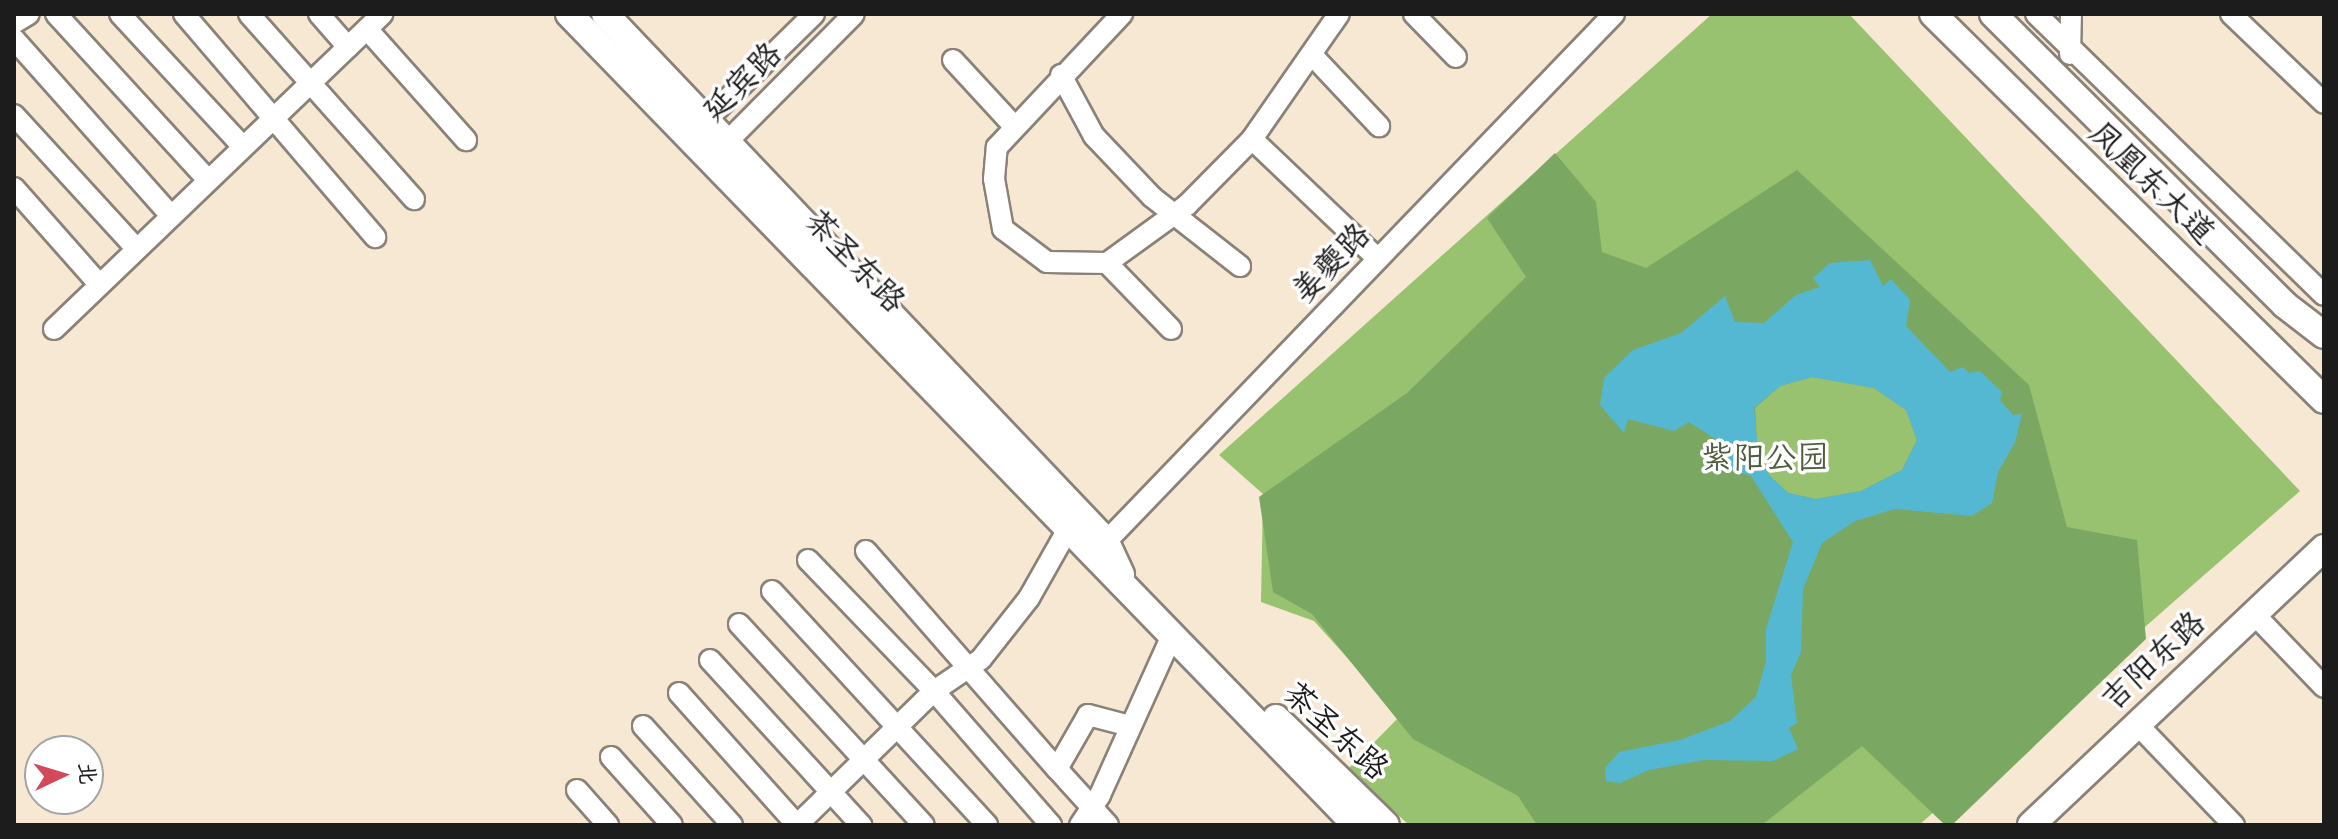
<!DOCTYPE html>
<meta charset="utf-8">
<style>
body{margin:0}
#map{position:relative;width:2338px;height:839px;overflow:hidden;background:#f7e8d4;font-family:Mynerve,"LXGW WenKai TC",sans-serif}
div>[style]{position:absolute}
[style*='--x']{left:calc(var(--x)*1px);top:calc(var(--y)*1px);width:calc(var(--w)*1px);rotate:calc(var(--a)*1deg)}
.green>*{inset:0;background:#98c26f}
.forest>*{inset:0;background:#7aa862}
.water>*{inset:0;background:#55b8d3}
.roads{filter:drop-shadow(2px 0 #8a8278) drop-shadow(-2px 0 #8a8278) drop-shadow(0 2px #8a8278) drop-shadow(0 -2px #8a8278)}
.minor>*{height:20px;margin:-10px;padding:0 10px;transform-origin:10px;border-radius:10px;background:#fff}
.major>*{height:26px;margin:-13px;padding:0 13px;transform-origin:13px;border-radius:13px;background:#fff}
span{translate:-50% -50%;white-space:nowrap;text-align:center;line-height:1.15;-webkit-text-stroke:7px #fff;paint-order:stroke}
.street-label{font-size:32px;color:#1c1c1c}
.park-label{font-size:32px;color:#4e5e3d}
.frame{position:absolute;inset:0;border:16px solid #1c1c1c;pointer-events:none}
.north{position:absolute;left:24px;top:735px;width:80px;height:80px;box-sizing:border-box;background:#fff;border:2px solid #a4a4a4;border-radius:50%;rotate:86deg;font-size:22px;font-weight:700;line-height:32px;text-align:center;color:#1c1c1c}
.north::after{content:'';display:block;margin:auto;width:28px;height:36px;background:#d1495b;clip-path:polygon(50% 0,100% 100%,50% 72%,0 100%)}
</style>
<div id="map">
<div class="green">
<div style="clip-path:polygon(1712px 14px,1849px 14px,2300px 491px,1919px 825px,1409px 825px,1348px 769px,1400px 716px,1314px 621px,1261px 602px,1263px 494px,1219px 455px)"></div>
</div>
<div class="forest">
<div style="clip-path:polygon(evenodd,1555px 153px,1596px 202px,1602px 252px,1646px 268px,1797px 170px,2029px 385px,2067px 527px,2137px 540px,2146px 639px,1952px 825px,1945px 825px,1862px 746px,1762px 825px,1537px 825px,1518px 796px,1413px 739px,1312px 614px,1273px 592px,1259px 497px,1407px 393px,1526px 277px,1487px 218px,1555px 153px,1812px 377px,1874px 388px,1906px 410px,1917px 440px,1902px 470px,1861px 491px,1816px 499px,1788px 493px,1768px 474px,1757px 441px,1755px 408px,1780px 386px,1812px 377px)"></div>
</div>
<div class="water">
<div style="clip-path:polygon(evenodd,1870px 260px,1883px 286px,1891px 279px,1910px 300px,1906px 326px,1950px 372px,1963px 367px,1969px 373px,1980px 371px,2002px 392px,2000px 400px,2013px 415px,2022px 414px,2015px 442px,1998px 472px,1992px 503px,1972px 516px,1895px 509px,1855px 521px,1822px 543px,1803px 589px,1801px 652px,1791px 675px,1797px 723px,1789px 728px,1798px 749px,1773px 761px,1704px 760px,1649px 770px,1620px 783px,1606px 781px,1605px 768px,1619px 752px,1680px 740px,1730px 721px,1756px 697px,1766px 661px,1766px 629px,1793px 542px,1751px 476px,1718px 465px,1717px 440px,1689px 422px,1674px 431px,1628px 419px,1624px 433px,1600px 405px,1604px 378px,1633px 350px,1681px 333px,1725px 296px,1735px 322px,1764px 323px,1796px 295px,1820px 287px,1813px 278px,1830px 263px,1870px 260px,1812px 377px,1874px 388px,1906px 410px,1917px 440px,1902px 470px,1861px 491px,1816px 499px,1788px 493px,1768px 474px,1757px 441px,1754px 408px,1780px 386px,1812px 377px)"></div>
</div>
<div class="roads">
<div class="minor">
<div style="--x:56;--y:14;--w:225;--a:47.5"></div>
<div style="--x:120;--y:14;--w:181;--a:47.2"></div>
<div style="--x:184;--y:14;--w:294;--a:49.4"></div>
<div style="--x:249;--y:14;--w:248;--a:48.3"></div>
<div style="--x:319;--y:14;--w:44;--a:48.7"></div>
<div style="--x:1414;--y:14;--w:60;--a:45.7"></div>
<div style="--x:2036;--y:14;--w:402;--a:44.3"></div>
<div style="--x:2231;--y:14;--w:129;--a:43.7"></div>
<div style="--x:14;--y:23;--w:17;--a:-31"></div>
<div style="--x:367;--y:29;--w:149;--a:48.3"></div>
<div style="--x:14;--y:39;--w:237;--a:48.4"></div>
<div style="--x:2070;--y:54;--w:40;--a:-88.6"></div>
<div style="--x:1312;--y:55;--w:98;--a:46.7"></div>
<div style="--x:953;--y:60;--w:90;--a:47.3"></div>
<div style="--x:1061;--y:75;--w:69;--a:61.6"></div>
<div style="--x:1094;--y:136;--w:84;--a:46.4"></div>
<div style="--x:1152;--y:197;--w:112;--a:38.1"></div>
<div style="--x:14;--y:115;--w:179;--a:47.5"></div>
<div style="--x:697;--y:129;--w:164;--a:-44.5"></div>
<div style="--x:1252;--y:139;--w:174;--a:43.6"></div>
<div style="--x:717;--y:152;--w:194;--a:-45.2"></div>
<div style="--x:14;--y:188;--w:128;--a:48.5"></div>
<div style="--x:1107;--y:263;--w:60;--a:-179"></div>
<div style="--x:1047;--y:262;--w:55;--a:-143.1"></div>
<div style="--x:1003;--y:229;--w:51;--a:-100.2"></div>
<div style="--x:994;--y:179;--w:32;--a:-85"></div>
<div style="--x:997;--y:147;--w:183;--a:-46.8"></div>
<div style="--x:54;--y:329;--w:455;--a:-43.8"></div>
<div style="--x:1171;--y:329;--w:92;--a:-134.1"></div>
<div style="--x:1107;--y:263;--w:99;--a:-35.9"></div>
<div style="--x:1187;--y:205;--w:93;--a:-45.4"></div>
<div style="--x:1252;--y:139;--w:152;--a:-55.2"></div>
<div style="--x:1098;--y:550;--w:744;--a:-46.09"></div>
<div style="--x:866;--y:551;--w:290;--a:48.8"></div>
<div style="--x:808;--y:560;--w:182;--a:46.1"></div>
<div style="--x:934;--y:691;--w:178;--a:48.9"></div>
<div style="--x:772;--y:591;--w:318;--a:47.4"></div>
<div style="--x:2254;--y:614;--w:101;--a:46.2"></div>
<div style="--x:739;--y:624;--w:273;--a:47.4"></div>
<div style="--x:710;--y:660;--w:224;--a:47.5"></div>
<div style="--x:679;--y:693;--w:177;--a:48.2"></div>
<div style="--x:2137;--y:724;--w:140;--a:46.2"></div>
<div style="--x:643;--y:726;--w:133;--a:48"></div>
<div style="--x:611;--y:757;--w:91;--a:48.1"></div>
<div style="--x:577;--y:790;--w:47;--a:48.5"></div>
<div style="--x:797;--y:825;--w:192;--a:-44.4"></div>
<div style="--x:934;--y:691;--w:57;--a:-34.2"></div>
<div style="--x:981;--y:659;--w:78;--a:-51.8"></div>
<div style="--x:1029;--y:598;--w:79;--a:-60.5"></div>
<div style="--x:1080;--y:825;--w:36;--a:-56"></div>
<div style="--x:1100;--y:795;--w:172;--a:-65.7"></div>
<div style="--x:1108;--y:825;--w:76;--a:-132.3"></div>
<div style="--x:1057;--y:769;--w:62;--a:-60.1"></div>
<div style="--x:1088;--y:715;--w:43;--a:14.7"></div>
</div>
<div class="major">
<div style="--x:569;--y:14;--w:1130;--a:45.86"></div>
<div style="--x:605;--y:14;--w:726;--a:46.45"></div>
<div style="--x:1105;--y:540;--w:38;--a:65"></div>
<div style="--x:1933;--y:14;--w:549;--a:44.63"></div>
<div style="--x:1993;--y:14;--w:412;--a:44.9"></div>
<div style="--x:2285;--y:305;--w:49;--a:37.6"></div>
<div style="--x:1276;--y:718;--w:153;--a:44.2"></div>
<div style="--x:2031;--y:825;--w:403;--a:-43.4"></div>
</div>
</div>
<div class="street-label">
<span style="left:743px;top:83px;rotate:-45deg">延宾路</span>
<span style="left:2151px;top:184px;rotate:44deg">凤凰东大道</span>
<span style="left:854px;top:262px;rotate:46deg">茶圣东路</span>
<span style="left:1332px;top:264px;rotate:-46deg">姜夔路</span>
<span style="left:2154px;top:662px;rotate:-43deg">吉阳东路</span>
<span style="left:1335px;top:732px;rotate:42deg">茶圣东路</span>
</div>
<div class="park-label">
<span style="left:1765px;top:459px">紫阳公园</span>
</div>
<div class="frame"></div>
<div class="north">北</div>
</div>
